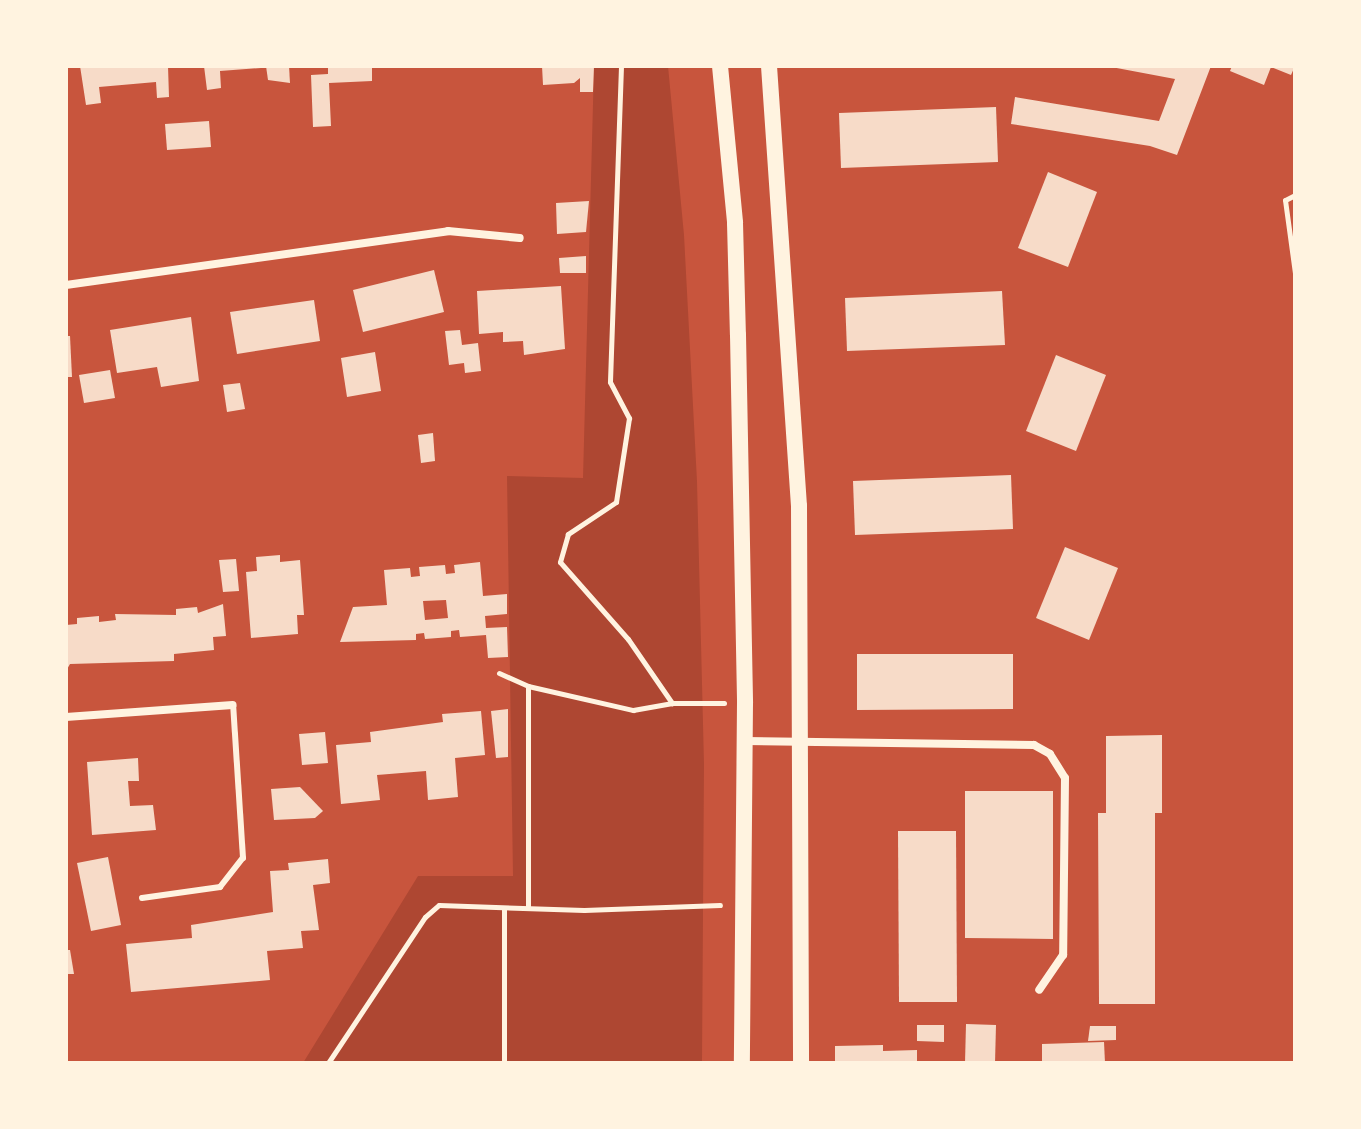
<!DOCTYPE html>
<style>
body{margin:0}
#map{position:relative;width:1361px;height:1129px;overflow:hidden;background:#c8553d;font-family:"Libre Baskerville",serif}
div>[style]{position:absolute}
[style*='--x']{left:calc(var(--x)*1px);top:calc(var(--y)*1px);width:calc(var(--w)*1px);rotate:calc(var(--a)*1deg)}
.green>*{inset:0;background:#ae4732}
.building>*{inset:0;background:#f7dbc8}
.path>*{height:5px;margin:-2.5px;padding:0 2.5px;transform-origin:2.5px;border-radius:2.5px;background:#fff3e0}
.service>*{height:6px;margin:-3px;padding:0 3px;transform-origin:3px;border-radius:3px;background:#fff3e0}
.minor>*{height:8px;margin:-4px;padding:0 4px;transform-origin:4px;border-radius:4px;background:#fff3e0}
.secondary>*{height:16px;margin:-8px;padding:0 8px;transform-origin:8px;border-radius:8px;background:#fff3e0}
span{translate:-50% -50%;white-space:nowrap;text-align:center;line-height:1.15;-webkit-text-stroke:6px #fff3e0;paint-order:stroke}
.frame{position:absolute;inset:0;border:68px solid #fff3e0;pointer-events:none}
</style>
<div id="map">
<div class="green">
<div style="clip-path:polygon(594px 66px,668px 66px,684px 235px,697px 481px,704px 764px,702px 1063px,303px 1063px,418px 876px,513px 876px,507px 476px,583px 478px)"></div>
</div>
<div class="building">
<div style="clip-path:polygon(80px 66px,168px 66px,169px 97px,157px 98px,156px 82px,99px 87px,101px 103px,86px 105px)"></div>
<div style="clip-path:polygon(204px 66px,261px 66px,261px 68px,220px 71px,221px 88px,207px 90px)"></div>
<div style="clip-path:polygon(266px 66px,289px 66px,290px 83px,268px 80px)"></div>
<div style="clip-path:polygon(328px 66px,372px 66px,372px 81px,329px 83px,331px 126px,313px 127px,311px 75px,328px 74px)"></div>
<div style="clip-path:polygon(542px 66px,594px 66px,593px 92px,580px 92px,580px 78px,574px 83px,543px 85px)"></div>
<div style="clip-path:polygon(1106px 66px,1211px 66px,1177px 155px,1150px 146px,1011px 124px,1015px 97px,1159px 121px,1175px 79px)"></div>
<div style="clip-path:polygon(1232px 66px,1295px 66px,1291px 75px,1271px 67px,1264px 85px,1230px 71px)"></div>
<div style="clip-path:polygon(996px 107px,998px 162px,841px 168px,839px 113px)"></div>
<div style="clip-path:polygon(209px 121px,211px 147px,167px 150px,165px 124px)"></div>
<div style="clip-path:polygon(1048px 172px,1097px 192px,1068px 267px,1018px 248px)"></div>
<div style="clip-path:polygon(589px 201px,586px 232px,557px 234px,556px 203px)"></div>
<div style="clip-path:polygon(586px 256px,586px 273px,560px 273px,559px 258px)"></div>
<div style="clip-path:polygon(434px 270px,444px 312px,363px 332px,353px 290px)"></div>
<div style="clip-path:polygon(561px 286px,565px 349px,524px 355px,523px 341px,503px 342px,503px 332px,479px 334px,477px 291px)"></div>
<div style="clip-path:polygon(1002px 291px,1005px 345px,847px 351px,845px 298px)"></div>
<div style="clip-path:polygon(314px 300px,320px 341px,237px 354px,230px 312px)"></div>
<div style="clip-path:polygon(191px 317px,199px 381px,161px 387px,157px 367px,117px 373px,110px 330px)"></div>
<div style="clip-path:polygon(460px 330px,462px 345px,478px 343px,481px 371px,465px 373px,464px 363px,449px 365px,445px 331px)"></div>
<div style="clip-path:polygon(66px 336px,70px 336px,72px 377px,66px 377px)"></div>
<div style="clip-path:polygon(375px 352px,381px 391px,347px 397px,341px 358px)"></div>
<div style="clip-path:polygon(1056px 355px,1106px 375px,1076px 451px,1026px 431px)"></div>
<div style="clip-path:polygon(110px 370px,115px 398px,84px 403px,79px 375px)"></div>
<div style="clip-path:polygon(240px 383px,245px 409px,227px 412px,223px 385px)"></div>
<div style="clip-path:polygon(433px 433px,435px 461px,421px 463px,418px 435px)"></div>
<div style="clip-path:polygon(1011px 475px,1013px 529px,855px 535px,853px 481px)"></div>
<div style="clip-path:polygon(1065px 547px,1118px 568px,1089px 640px,1036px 618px)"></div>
<div style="clip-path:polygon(280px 555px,280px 562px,300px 560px,304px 615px,297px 615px,298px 634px,251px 638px,246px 572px,257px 571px,256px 557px)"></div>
<div style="clip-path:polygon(236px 559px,239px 591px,223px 592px,219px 560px)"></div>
<div style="clip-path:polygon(evenodd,480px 562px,483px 596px,507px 594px,507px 614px,485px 616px,486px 628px,507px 627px,508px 657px,488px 658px,486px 635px,460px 637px,459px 630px,451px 631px,451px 637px,425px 639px,424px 633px,416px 634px,416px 640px,340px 642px,353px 607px,387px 605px,384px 570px,410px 568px,411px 577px,420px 576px,419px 567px,445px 565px,446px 574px,455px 573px,454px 565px,480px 562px,446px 600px,448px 618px,425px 620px,423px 601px,446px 600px)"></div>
<div style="clip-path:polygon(223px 604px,226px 636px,213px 637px,214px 650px,174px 654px,174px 661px,70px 664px,66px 671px,66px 625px,77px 624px,77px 618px,99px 616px,99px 622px,116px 620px,115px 614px,176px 615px,176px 609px,197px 607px,198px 613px)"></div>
<div style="clip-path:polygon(857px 654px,1013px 654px,1013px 709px,857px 710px)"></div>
<div style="clip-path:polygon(508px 709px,508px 757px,496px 758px,491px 711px)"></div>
<div style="clip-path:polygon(481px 711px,485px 755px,455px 758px,458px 797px,428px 800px,426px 771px,377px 775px,380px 800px,341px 804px,336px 745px,371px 742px,370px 732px,443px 722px,442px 714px)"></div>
<div style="clip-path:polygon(325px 732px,328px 763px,302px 765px,299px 734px)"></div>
<div style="clip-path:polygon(1162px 735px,1162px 813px,1155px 813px,1155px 1004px,1099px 1004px,1098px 813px,1106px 813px,1106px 736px)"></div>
<div style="clip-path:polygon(138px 758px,139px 781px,128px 781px,130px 806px,153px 805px,156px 830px,92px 835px,87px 762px)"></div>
<div style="clip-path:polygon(300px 787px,323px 811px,315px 818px,274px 820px,271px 789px)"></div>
<div style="clip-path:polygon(965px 791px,1053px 791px,1053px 939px,965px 938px)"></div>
<div style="clip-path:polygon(898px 831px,956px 831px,957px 1002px,899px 1002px)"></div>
<div style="clip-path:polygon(108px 857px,121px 925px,91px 931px,77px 863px)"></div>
<div style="clip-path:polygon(328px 859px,330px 883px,313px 885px,319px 930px,301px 931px,303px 948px,267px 951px,270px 980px,131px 992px,126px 944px,192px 938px,191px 925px,273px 912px,270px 871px,289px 870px,288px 863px)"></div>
<div style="clip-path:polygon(66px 950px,70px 950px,74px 974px,66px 974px)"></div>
<div style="clip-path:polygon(966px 1024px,996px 1025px,995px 1063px,965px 1063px)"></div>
<div style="clip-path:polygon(917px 1025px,944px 1025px,944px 1042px,917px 1041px)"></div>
<div style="clip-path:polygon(1090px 1026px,1116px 1026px,1116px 1040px,1088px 1041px)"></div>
<div style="clip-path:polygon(1104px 1042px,1105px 1063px,1042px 1063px,1042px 1044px)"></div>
<div style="clip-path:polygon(883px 1045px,883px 1051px,917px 1050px,917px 1063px,835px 1063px,835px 1046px)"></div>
</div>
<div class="path">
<div style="--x:621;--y:66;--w:316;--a:92"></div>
<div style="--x:610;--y:382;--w:41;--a:62.2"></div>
<div style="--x:629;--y:418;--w:85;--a:98.8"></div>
<div style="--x:616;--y:502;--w:58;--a:146.3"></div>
<div style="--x:568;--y:534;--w:29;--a:106"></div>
<div style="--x:560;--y:562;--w:103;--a:48.6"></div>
<div style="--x:628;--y:639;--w:78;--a:55.5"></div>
<div style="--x:1295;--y:195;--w:11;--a:153"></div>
<div style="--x:1285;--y:200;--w:74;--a:82.2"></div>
<div style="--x:499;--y:673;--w:32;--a:24"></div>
<div style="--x:528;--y:686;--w:108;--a:12.9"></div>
<div style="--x:633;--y:710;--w:40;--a:-10"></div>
<div style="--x:672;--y:703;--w:52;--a:0"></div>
<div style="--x:528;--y:686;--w:222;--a:90"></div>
<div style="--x:504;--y:909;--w:154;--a:90"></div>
<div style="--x:328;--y:1063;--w:175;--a:-56.4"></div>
<div style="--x:425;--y:917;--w:18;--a:-41"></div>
<div style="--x:439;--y:905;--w:145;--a:2"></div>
<div style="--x:584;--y:910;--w:136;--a:-2.1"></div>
</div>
<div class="service">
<div style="--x:142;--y:898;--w:79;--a:-8"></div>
<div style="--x:220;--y:887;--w:37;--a:-52"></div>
<div style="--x:243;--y:858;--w:153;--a:-93.7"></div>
</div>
<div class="minor">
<div style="--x:66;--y:285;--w:386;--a:-8"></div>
<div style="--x:448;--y:231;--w:72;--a:5.6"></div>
<div style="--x:66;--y:717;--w:167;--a:-4.1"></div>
<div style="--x:745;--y:741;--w:289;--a:0.8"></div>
<div style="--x:1034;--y:745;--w:18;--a:29"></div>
<div style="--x:1050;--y:754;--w:28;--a:58"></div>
<div style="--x:1065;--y:778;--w:177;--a:90.6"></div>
<div style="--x:1063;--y:955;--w:42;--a:124.4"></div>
</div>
<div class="secondary">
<div style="--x:720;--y:66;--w:158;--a:84.5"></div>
<div style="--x:735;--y:223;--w:112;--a:88.5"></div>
<div style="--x:738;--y:335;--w:368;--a:88.9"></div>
<div style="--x:745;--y:703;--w:360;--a:90.5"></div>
<div style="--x:769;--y:66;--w:441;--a:86.1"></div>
<div style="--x:799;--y:506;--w:557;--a:89.79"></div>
</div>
<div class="frame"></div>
</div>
